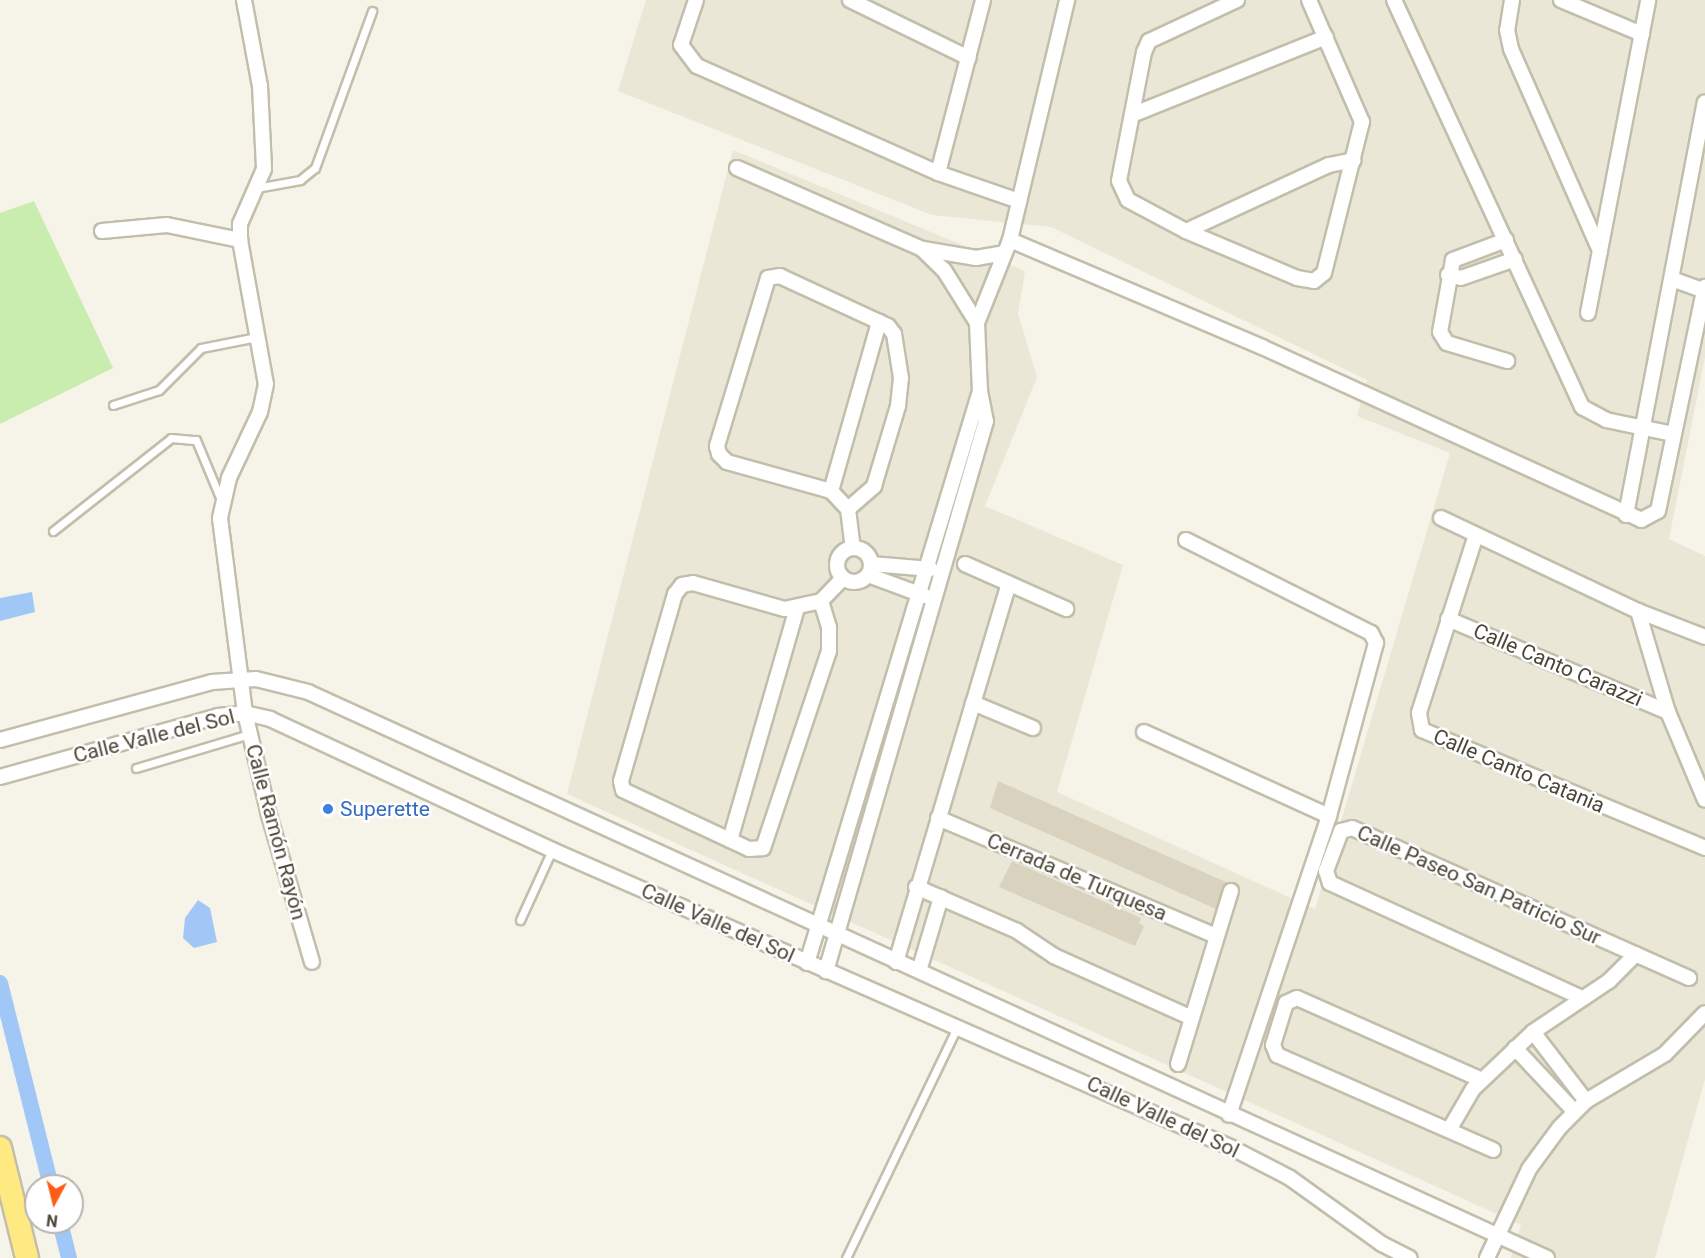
<!DOCTYPE html>
<meta charset="utf-8">
<style>
body{margin:0}
#map{position:relative;width:1705px;height:1258px;overflow:hidden;background:#f6f4e9;font-family:Roboto,sans-serif}
div>[style]{position:absolute}
[style*='--x']{left:calc(var(--x)*1px);top:calc(var(--y)*1px);width:calc(var(--w)*1px);rotate:calc(var(--a)*1deg)}
.residential>*{inset:0;background:#eae7d7}
.green>*{inset:0;background:#c8edaf}
.water>*{inset:0;background:#a1c7f7}
.canal>*{height:16px;margin:-8px;padding:0 8px;transform-origin:8px;border-radius:8px;background:#a1c7f7}
.building>*{inset:0;background:#d9d2be}
.roads{filter:drop-shadow(2px 0 #c2beab) drop-shadow(-2px 0 #c2beab) drop-shadow(0 2px #c2beab) drop-shadow(0 -2px #c2beab)}
.service>*{height:7px;margin:-3.5px;padding:0 3.5px;transform-origin:3.5px;border-radius:3.5px;background:#fff}
.minor>*{height:14px;margin:-7px;padding:0 7px;transform-origin:7px;border-radius:7px;background:#fff}
.minor>.ring{margin:-7px;padding:0;box-sizing:content-box;background:none;border:14px solid #fff;border-radius:50%}
.trunk>*{height:22px;margin:-11px;padding:0 11px;transform-origin:11px;border-radius:11px;background:#ffea82}
.dots>*{width:16px;height:16px;translate:-50% -50%;box-sizing:border-box;border:3px solid #fff;border-radius:50%}
span{translate:-50% -50%;white-space:nowrap;text-align:center;line-height:1.15;-webkit-text-stroke:5px #fff;paint-order:stroke}
.street-label{font-size:21px;color:#4a4637}
.shop-label{font-size:21px;color:#366cbe}
.left{translate:0 -50%;text-align:left}
.north{position:absolute;left:24px;top:1174px;width:60px;height:60px;box-sizing:border-box;background:#fff;border:2px solid #b7b5af;border-radius:50%;rotate:187deg;font-size:16px;font-weight:700;line-height:24px;text-align:center;color:#4a4637}
.north::after{content:'';display:block;margin:auto;width:21px;height:27px;background:#ff5c17;clip-path:polygon(50% 0,100% 100%,50% 72%,0 100%)}
</style>
<div id="map">
<div class="residential">
<div style="clip-path:polygon(646px 0,1705px 0,1705px 357px,1669px 539px,1705px 556px,1705px 1079px,1655px 1258px,1511px 1258px,1521px 1225px,567px 794px,733px 150px,1025px 271px,1018px 314px,1037px 377px,985px 506px,1123px 565px,1057px 792px,1315px 909px,1450px 453px,1357px 416px,1367px 380px,1051px 227px,932px 215px,618px 91px)"></div>
</div>
<div class="green">
<div style="clip-path:polygon(34px 201px,113px 368px,0 424px,0 213px)"></div>
</div>
<div class="water">
<div style="clip-path:polygon(32px 592px,35px 612px,0 621px,0 598px)"></div>
<div style="clip-path:polygon(198px 900px,210px 908px,217px 942px,194px 948px,183px 938px,185px 918px)"></div>
</div>
<div class="canal">
<div style="--x:0;--y:983;--w:209;--a:75.9"></div>
<div style="--x:60;--y:1222;--w:37;--a:76"></div>
</div>
<div class="building">
<div style="clip-path:polygon(998px 781px,1228px 883px,1216px 909px,990px 808px)"></div>
<div style="clip-path:polygon(1012px 861px,1141px 918px,1139px 923px,1144px 926px,1135px 946px,999px 887px)"></div>
</div>
<div class="roads">
<div class="service">
<div style="--x:256;--y:188;--w:45;--a:-10.3"></div>
<div style="--x:300;--y:180;--w:19;--a:-39"></div>
<div style="--x:315;--y:168;--w:167;--a:-70"></div>
<div style="--x:113;--y:405;--w:48;--a:-18.1"></div>
<div style="--x:159;--y:390;--w:59;--a:-45"></div>
<div style="--x:201;--y:348;--w:57;--a:-11.1"></div>
<div style="--x:53;--y:531;--w:150;--a:-38.2"></div>
<div style="--x:171;--y:438;--w:25;--a:5"></div>
<div style="--x:196;--y:440;--w:65;--a:67.4"></div>
<div style="--x:136;--y:768;--w:118;--a:-16.7"></div>
<div style="--x:520;--y:920;--w:77;--a:-65.4"></div>
<div style="--x:846;--y:1258;--w:256;--a:-64.3"></div>
</div>
<div class="minor">
<div style="--x:244;--y:0;--w:87;--a:79.5"></div>
<div style="--x:260;--y:86;--w:83;--a:87.2"></div>
<div style="--x:264;--y:169;--w:60;--a:113.6"></div>
<div style="--x:240;--y:224;--w:16;--a:90"></div>
<div style="--x:240;--y:240;--w:146;--a:79.8"></div>
<div style="--x:266;--y:384;--w:29;--a:102"></div>
<div style="--x:260;--y:412;--w:73;--a:115.2"></div>
<div style="--x:229;--y:478;--w:41;--a:102.7"></div>
<div style="--x:220;--y:518;--w:197;--a:82.7"></div>
<div style="--x:245;--y:713;--w:105;--a:76.8"></div>
<div style="--x:269;--y:815;--w:153;--a:73.7"></div>
<div style="--x:696;--y:0;--w:47;--a:108.4"></div>
<div style="--x:681;--y:45;--w:26;--a:53"></div>
<div style="--x:697;--y:66;--w:264;--a:23.9"></div>
<div style="--x:938;--y:173;--w:86;--a:19.1"></div>
<div style="--x:850;--y:0;--w:132;--a:26"></div>
<div style="--x:1237;--y:0;--w:97;--a:155"></div>
<div style="--x:1149;--y:41;--w:12;--a:114"></div>
<div style="--x:1144;--y:52;--w:131;--a:101"></div>
<div style="--x:1119;--y:181;--w:21;--a:65"></div>
<div style="--x:1128;--y:200;--w:66;--a:28.1"></div>
<div style="--x:1186;--y:231;--w:157;--a:-24.8"></div>
<div style="--x:1329;--y:165;--w:25;--a:-11"></div>
<div style="--x:1394;--y:0;--w:448;--a:65.2"></div>
<div style="--x:1582;--y:407;--w:27;--a:28"></div>
<div style="--x:1606;--y:420;--w:68;--a:11.8"></div>
<div style="--x:1512;--y:0;--w:30;--a:99"></div>
<div style="--x:1507;--y:30;--w:19;--a:78"></div>
<div style="--x:1511;--y:49;--w:221;--a:66.2"></div>
<div style="--x:1561;--y:0;--w:88;--a:22.8"></div>
<div style="--x:1132;--y:115;--w:209;--a:-21.9"></div>
<div style="--x:737;--y:168;--w:202;--a:23.6"></div>
<div style="--x:922;--y:249;--w:30;--a:44"></div>
<div style="--x:944;--y:270;--w:62;--a:58.1"></div>
<div style="--x:977;--y:323;--w:68;--a:87.5"></div>
<div style="--x:980;--y:391;--w:31;--a:79"></div>
<div style="--x:986;--y:421;--w:573;--a:106.22"></div>
<div style="--x:938;--y:173;--w:179;--a:-75.4"></div>
<div style="--x:102;--y:231;--w:65;--a:-5.3"></div>
<div style="--x:167;--y:225;--w:75;--a:11.6"></div>
<div style="--x:1186;--y:231;--w:121;--a:22.9"></div>
<div style="--x:1297;--y:278;--w:17;--a:10"></div>
<div style="--x:1314;--y:281;--w:13;--a:-39"></div>
<div style="--x:1324;--y:273;--w:156;--a:-75.9"></div>
<div style="--x:1362;--y:122;--w:133;--a:-113.5"></div>
<div style="--x:1010;--y:240;--w:247;--a:-76.6"></div>
<div style="--x:1506;--y:240;--w:57;--a:159.3"></div>
<div style="--x:1453;--y:260;--w:73;--a:100.2"></div>
<div style="--x:1440;--y:332;--w:13;--a:58"></div>
<div style="--x:1447;--y:343;--w:63;--a:16.7"></div>
<div style="--x:923;--y:249;--w:54;--a:9.6"></div>
<div style="--x:976;--y:258;--w:28;--a:-10"></div>
<div style="--x:1448;--y:275;--w:13;--a:13"></div>
<div style="--x:1461;--y:278;--w:57;--a:-19.4"></div>
<div style="--x:1672;--y:279;--w:35;--a:20"></div>
<div style="--x:1588;--y:313;--w:319;--a:-79.1"></div>
<div style="--x:977;--y:323;--w:89;--a:-68.3"></div>
<div style="--x:1010;--y:240;--w:274;--a:23"></div>
<div style="--x:1262;--y:347;--w:417;--a:24.5"></div>
<div style="--x:1641;--y:520;--w:19;--a:-28"></div>
<div style="--x:1658;--y:511;--w:229;--a:-78.2"></div>
<div style="--x:831;--y:491;--w:176;--a:-74.1"></div>
<div style="--x:848;--y:509;--w:35;--a:-41"></div>
<div style="--x:874;--y:486;--w:84;--a:-73.3"></div>
<div style="--x:898;--y:406;--w:28;--a:-84"></div>
<div style="--x:901;--y:378;--w:45;--a:-99"></div>
<div style="--x:894;--y:334;--w:10;--a:-127"></div>
<div style="--x:888;--y:326;--w:119;--a:-155.2"></div>
<div style="--x:780;--y:276;--w:12;--a:171"></div>
<div style="--x:768;--y:278;--w:176;--a:106.9"></div>
<div style="--x:717;--y:446;--w:8;--a:76"></div>
<div style="--x:719;--y:454;--w:11;--a:45"></div>
<div style="--x:727;--y:462;--w:108;--a:15.6"></div>
<div style="--x:831;--y:491;--w:25;--a:47"></div>
<div style="--x:848;--y:509;--w:38;--a:83"></div>
<div style="--x:1626;--y:515;--w:420;--a:-79.2"></div>
<div style="--x:1441;--y:518;--w:218;--a:25.3"></div>
<div style="--x:1638;--y:611;--w:72;--a:21.2"></div>
<div style="--x:1476;--y:535;--w:187;--a:107.8"></div>
<div style="--x:1419;--y:713;--w:17;--a:80"></div>
<div style="--x:1422;--y:730;--w:307;--a:22.6"></div>
<div style="--x:1186;--y:540;--w:207;--a:26.7"></div>
<div style="--x:1371;--y:633;--w:11;--a:63"></div>
<div style="--x:1376;--y:643;--w:179;--a:105.2"></div>
<div style="--x:1329;--y:816;--w:315;--a:108.5"></div>
<div class="ring" style="left:837px;top:548px;width:20px;height:20px"></div>
<div style="--x:871;--y:564;--w:60;--a:4.8"></div>
<div style="--x:965;--y:564;--w:111;--a:24"></div>
<div style="--x:868;--y:575;--w:61;--a:20.2"></div>
<div style="--x:821;--y:601;--w:28;--a:73"></div>
<div style="--x:829;--y:628;--w:23;--a:90"></div>
<div style="--x:829;--y:651;--w:208;--a:108.5"></div>
<div style="--x:763;--y:848;--w:14;--a:176"></div>
<div style="--x:749;--y:849;--w:139;--a:-154.9"></div>
<div style="--x:623;--y:790;--w:9;--a:-103"></div>
<div style="--x:621;--y:781;--w:195;--a:-73.9"></div>
<div style="--x:675;--y:594;--w:11;--a:-52"></div>
<div style="--x:682;--y:585;--w:11;--a:-10"></div>
<div style="--x:693;--y:583;--w:95;--a:15.9"></div>
<div style="--x:784;--y:609;--w:38;--a:-12"></div>
<div style="--x:821;--y:601;--w:32;--a:-46"></div>
<div style="--x:1638;--y:611;--w:105;--a:73.5"></div>
<div style="--x:1668;--y:712;--w:95;--a:67.2"></div>
<div style="--x:1448;--y:619;--w:239;--a:22.9"></div>
<div style="--x:973;--y:703;--w:65;--a:22.6"></div>
<div style="--x:1144;--y:732;--w:203;--a:24.4"></div>
<div style="--x:0;--y:740;--w:220;--a:-15.3"></div>
<div style="--x:212;--y:682;--w:44;--a:-3.9"></div>
<div style="--x:256;--y:679;--w:54;--a:14"></div>
<div style="--x:308;--y:692;--w:1362;--a:24.55"></div>
<div style="--x:0;--y:777;--w:226;--a:-15.6"></div>
<div style="--x:218;--y:716;--w:27;--a:-6"></div>
<div style="--x:245;--y:713;--w:26;--a:13"></div>
<div style="--x:270;--y:719;--w:311;--a:24.9"></div>
<div style="--x:552;--y:850;--w:742;--a:23.66"></div>
<div style="--x:1232;--y:1148;--w:65;--a:27.3"></div>
<div style="--x:1290;--y:1178;--w:113;--a:35.7"></div>
<div style="--x:1382;--y:1244;--w:31;--a:27"></div>
<div style="--x:938;--y:818;--w:302;--a:23"></div>
<div style="--x:730;--y:840;--w:241;--a:-73.9"></div>
<div style="--x:916;--y:887;--w:110;--a:23.5"></div>
<div style="--x:1017;--y:931;--w:45;--a:34"></div>
<div style="--x:1054;--y:956;--w:151;--a:24.2"></div>
<div style="--x:896;--y:962;--w:395;--a:-73.4"></div>
<div style="--x:807;--y:963;--w:598;--a:-73.17"></div>
<div style="--x:919;--y:971;--w:77;--a:-73.4"></div>
<div style="--x:1580;--y:997;--w:275;--a:-155.5"></div>
<div style="--x:1330;--y:883;--w:13;--a:-108"></div>
<div style="--x:1326;--y:871;--w:43;--a:-69.4"></div>
<div style="--x:1341;--y:831;--w:11;--a:-15"></div>
<div style="--x:1352;--y:828;--w:369;--a:24"></div>
<div style="--x:1533;--y:1032;--w:87;--a:52.5"></div>
<div style="--x:1515;--y:1048;--w:86;--a:46.9"></div>
<div style="--x:1178;--y:1064;--w:181;--a:-73"></div>
<div style="--x:1482;--y:1080;--w:202;--a:-156.1"></div>
<div style="--x:1297;--y:998;--w:12;--a:156"></div>
<div style="--x:1286;--y:1003;--w:44;--a:107.2"></div>
<div style="--x:1273;--y:1045;--w:11;--a:68"></div>
<div style="--x:1277;--y:1055;--w:236;--a:23.7"></div>
<div style="--x:1449;--y:1130;--w:48;--a:-59.7"></div>
<div style="--x:1473;--y:1089;--w:83;--a:-43.5"></div>
<div style="--x:1533;--y:1032;--w:92;--a:-33.9"></div>
<div style="--x:1609;--y:981;--w:38;--a:-45"></div>
<div style="--x:1487;--y:1258;--w:98;--a:-64.7"></div>
<div style="--x:1529;--y:1169;--w:52;--a:-53.6"></div>
<div style="--x:1560;--y:1127;--w:37;--a:-45"></div>
<div style="--x:1586;--y:1101;--w:92;--a:-30.7"></div>
<div style="--x:1665;--y:1054;--w:57;--a:-45.7"></div>
</div>
<div class="trunk">
<div style="--x:0;--y:1148;--w:113;--a:76.2"></div>
</div>
</div>
<div class="dots">
<div style="left:328px;top:809px;background:#3f7fe0"></div>
</div>
<div class="street-label">
<span style="left:1558px;top:665px;rotate:23deg">Calle Canto Carazzi</span>
<span style="left:154px;top:736px;rotate:-14deg">Calle Valle del Sol</span>
<span style="left:1519px;top:771px;rotate:23deg">Calle Canto Catania</span>
<span style="left:276px;top:832px;rotate:75deg">Calle Ramón Rayón</span>
<span style="left:1077px;top:877px;rotate:23deg">Cerrada de Turquesa</span>
<span style="left:1479px;top:885px;rotate:24deg">Calle Paseo San Patricio Sur</span>
<span style="left:718px;top:923px;rotate:24deg">Calle Valle del Sol</span>
<span style="left:1163px;top:1117px;rotate:25deg">Calle Valle del Sol</span>
</div>
<div class="shop-label">
<span class="left" style="left:340px;top:809px">Superette</span>
</div>
<div class="north">N</div>
</div>
